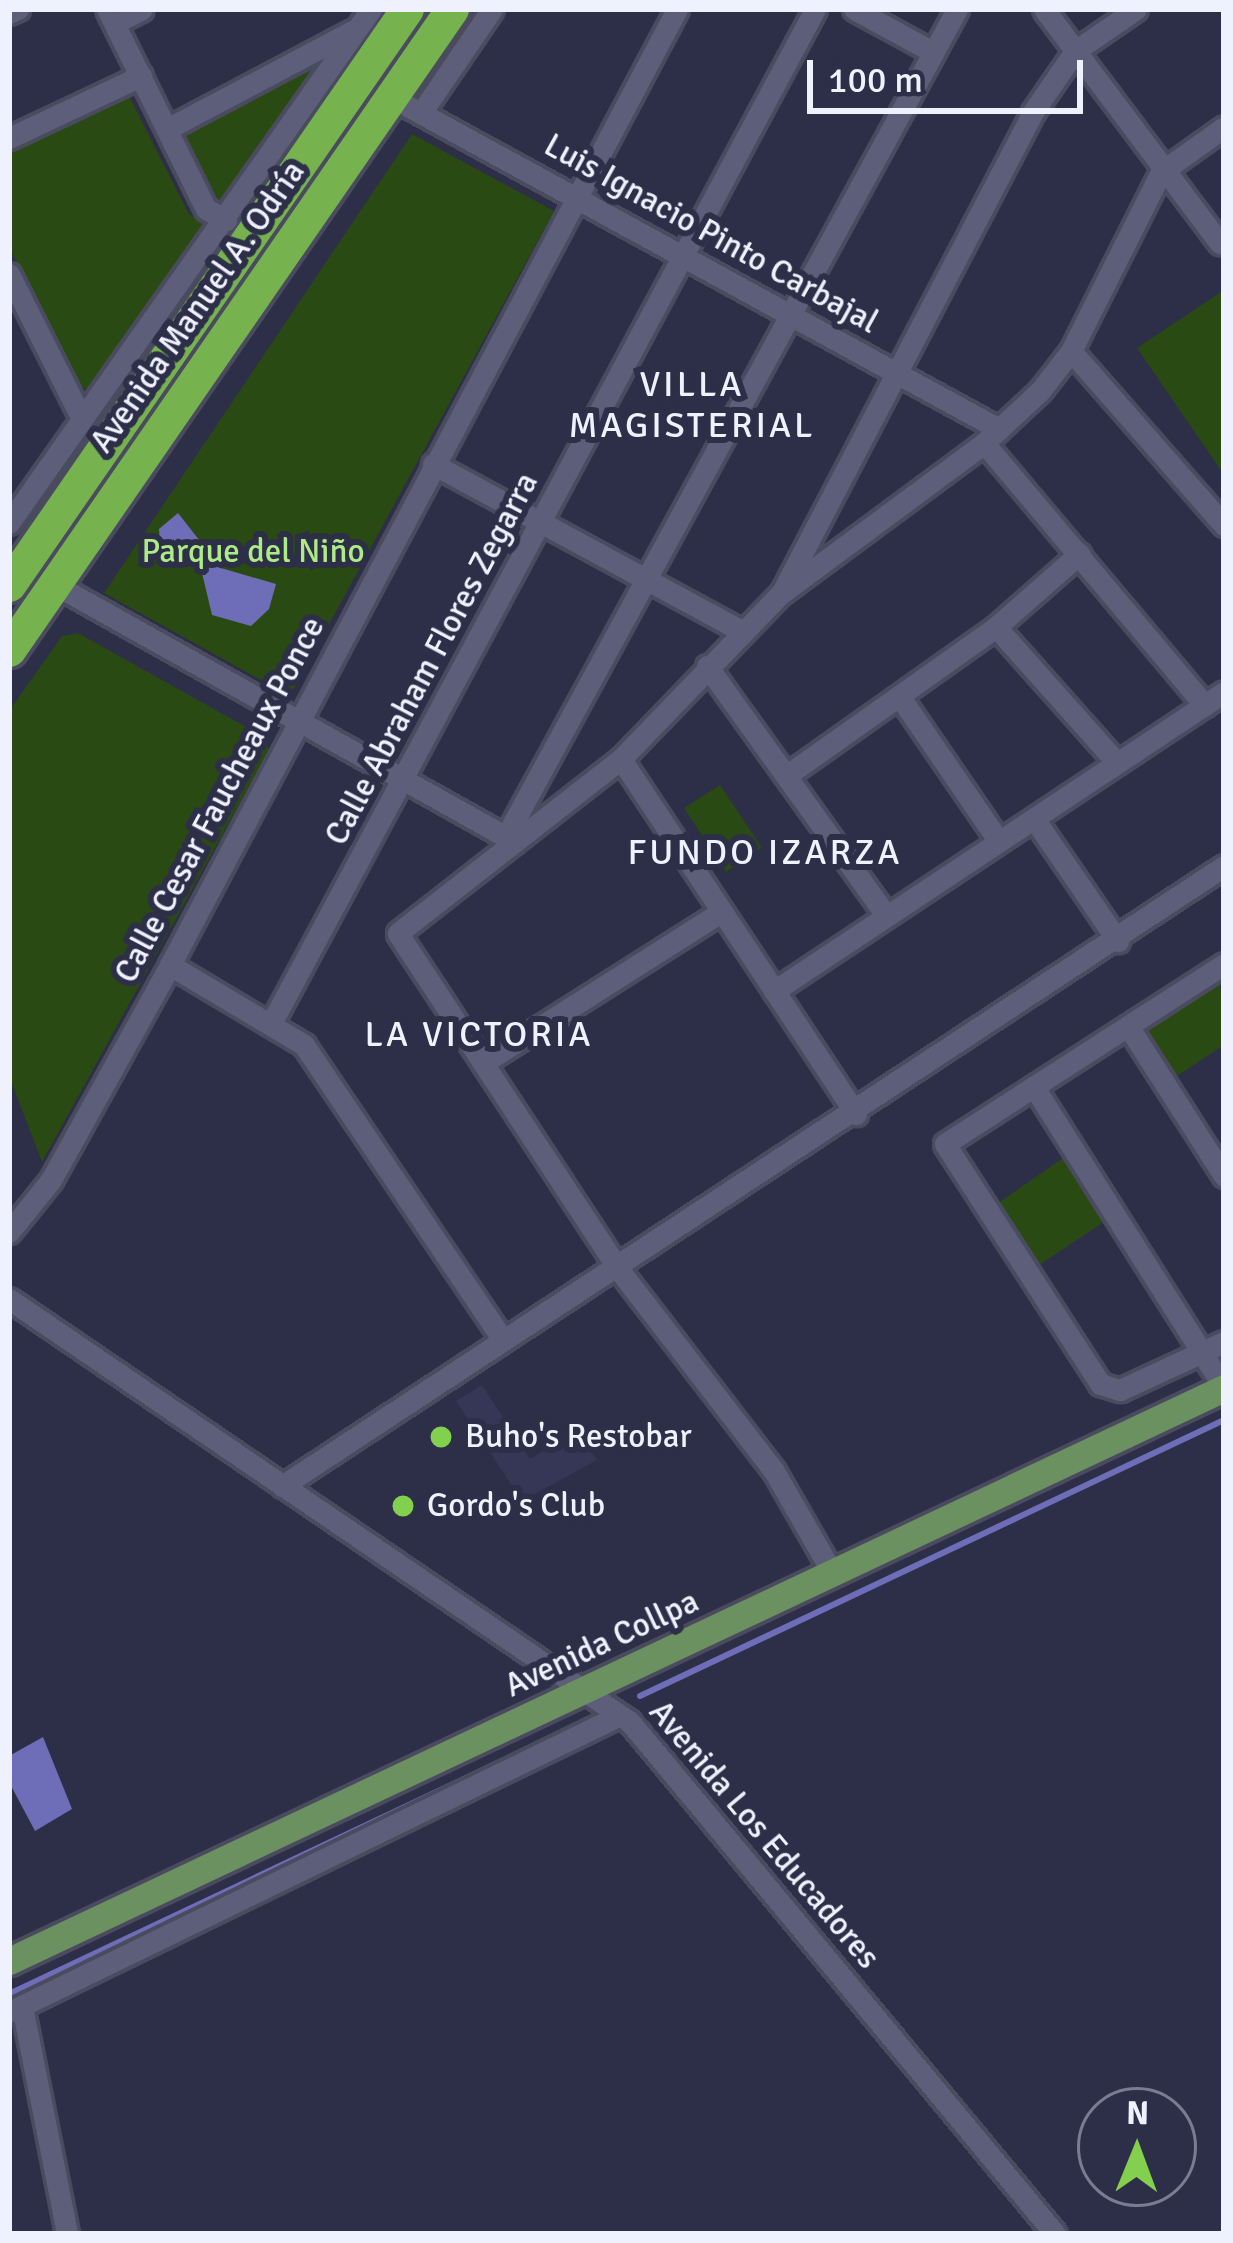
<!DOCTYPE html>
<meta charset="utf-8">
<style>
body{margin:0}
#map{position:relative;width:1233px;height:2243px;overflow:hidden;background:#2d2e47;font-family:Signika,sans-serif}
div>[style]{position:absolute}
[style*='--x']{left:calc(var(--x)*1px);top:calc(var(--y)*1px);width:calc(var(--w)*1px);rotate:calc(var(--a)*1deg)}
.built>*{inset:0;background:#363757}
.green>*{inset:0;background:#2a4a13}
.water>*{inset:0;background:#6e6db8}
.stream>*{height:6px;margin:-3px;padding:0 3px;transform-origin:3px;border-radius:3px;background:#6e6db8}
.roads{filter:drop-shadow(3px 0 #4a4b5f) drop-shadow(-3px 0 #4a4b5f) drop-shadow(0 3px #4a4b5f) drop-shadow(0 -3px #4a4b5f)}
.minor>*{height:21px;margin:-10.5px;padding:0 10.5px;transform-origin:10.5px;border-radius:10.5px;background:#5c5e7a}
.major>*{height:27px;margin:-13.5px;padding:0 13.5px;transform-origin:13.5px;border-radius:13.5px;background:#6c9160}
.highway>*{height:33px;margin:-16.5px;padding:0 16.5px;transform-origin:16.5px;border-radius:16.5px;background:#76b34f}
.dots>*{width:33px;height:33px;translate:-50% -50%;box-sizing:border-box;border:6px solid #2d2e47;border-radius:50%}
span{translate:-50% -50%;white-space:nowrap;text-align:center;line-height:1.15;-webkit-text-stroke:12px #2d2e47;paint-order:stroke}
.street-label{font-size:33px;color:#f0f1ff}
.park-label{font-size:33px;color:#adeb87}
.poi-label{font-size:33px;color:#f0f1ff}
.left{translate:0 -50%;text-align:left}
.neighbourhood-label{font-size:36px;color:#f0f1ff;letter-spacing:3px}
.frame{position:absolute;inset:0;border:12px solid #f0f1ff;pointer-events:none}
.north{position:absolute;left:1077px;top:2087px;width:120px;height:120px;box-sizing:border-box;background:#2d2e47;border:3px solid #7b7c91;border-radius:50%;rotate:1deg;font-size:33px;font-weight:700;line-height:48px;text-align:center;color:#f0f1ff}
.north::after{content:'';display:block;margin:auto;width:42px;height:54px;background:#83d04e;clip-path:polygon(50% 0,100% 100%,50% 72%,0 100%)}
.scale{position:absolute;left:807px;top:60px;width:276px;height:54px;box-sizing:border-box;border:6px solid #f0f1ff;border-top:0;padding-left:15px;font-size:36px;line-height:42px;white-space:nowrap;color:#f0f1ff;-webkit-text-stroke:9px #2d2e47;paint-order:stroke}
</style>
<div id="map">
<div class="built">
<div style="clip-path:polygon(482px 1385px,530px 1459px,576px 1430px,597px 1460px,522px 1501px,456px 1401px)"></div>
</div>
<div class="green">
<div style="clip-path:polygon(417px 9px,439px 9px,65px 543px,58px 538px)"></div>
<div style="clip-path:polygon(337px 41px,222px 207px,180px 129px)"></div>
<div style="clip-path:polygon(128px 94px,189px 214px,205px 225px,91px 390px,77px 386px,9px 247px,9px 151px)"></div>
<div style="clip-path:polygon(412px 134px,554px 211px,290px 696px,104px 593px)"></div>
<div style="clip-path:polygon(1224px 290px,1224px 475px,1137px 348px)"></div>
<div style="clip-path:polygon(78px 633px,264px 737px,269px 750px,42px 1162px,9px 1076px,9px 711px,62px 636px)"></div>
<div style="clip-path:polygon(720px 785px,762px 848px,726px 872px,684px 808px)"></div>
<div style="clip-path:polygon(1220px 980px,1224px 1045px,1171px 1080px,1139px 1030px)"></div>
<div style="clip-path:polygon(1066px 1156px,1107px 1220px,1033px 1269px,994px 1206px)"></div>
</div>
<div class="water">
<div style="clip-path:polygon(178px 513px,221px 568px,276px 584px,269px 609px,251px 626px,212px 615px,202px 573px,160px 546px,159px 529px)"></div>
<div style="clip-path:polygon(43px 1737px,72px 1809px,35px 1831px,9px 1782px,9px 1756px)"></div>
</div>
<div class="stream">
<div style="--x:640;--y:1696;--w:646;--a:-25.3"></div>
<div style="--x:9;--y:1994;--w:548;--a:-25.3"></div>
</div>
<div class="roads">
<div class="minor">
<div style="--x:107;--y:9;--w:223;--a:63.7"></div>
<div style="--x:206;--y:209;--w:23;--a:29"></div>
<div style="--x:854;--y:9;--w:90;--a:28.6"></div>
<div style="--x:1044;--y:9;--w:293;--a:53.1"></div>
<div style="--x:9;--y:13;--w:10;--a:-24"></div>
<div style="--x:115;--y:23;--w:30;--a:-27"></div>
<div style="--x:391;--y:97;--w:693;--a:28.64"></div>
<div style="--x:421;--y:113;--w:126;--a:-55.7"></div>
<div style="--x:167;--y:129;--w:209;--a:-27.9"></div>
<div style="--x:9;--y:138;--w:146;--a:-25.2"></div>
<div style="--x:9;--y:274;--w:162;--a:63.3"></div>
<div style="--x:1071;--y:351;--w:232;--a:48.7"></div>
<div style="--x:984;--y:443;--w:343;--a:49.9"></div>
<div style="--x:433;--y:464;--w:353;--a:28.4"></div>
<div style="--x:9;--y:523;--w:629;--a:-54.84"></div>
<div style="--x:54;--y:584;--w:528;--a:29.23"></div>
<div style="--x:783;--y:592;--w:250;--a:-36.5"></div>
<div style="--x:984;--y:443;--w:76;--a:-42.9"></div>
<div style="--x:1040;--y:391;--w:51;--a:-52.2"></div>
<div style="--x:1071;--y:351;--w:200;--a:-63.3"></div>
<div style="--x:1161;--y:172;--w:77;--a:-35.5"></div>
<div style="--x:996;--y:627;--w:182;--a:48.3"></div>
<div style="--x:707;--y:666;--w:307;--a:54.3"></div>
<div style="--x:900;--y:697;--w:173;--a:55.6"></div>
<div style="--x:621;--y:759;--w:232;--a:-46"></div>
<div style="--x:782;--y:592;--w:542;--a:-62.39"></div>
<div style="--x:1033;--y:112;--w:74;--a:-55.5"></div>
<div style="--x:1075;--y:51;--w:74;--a:-34.5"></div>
<div style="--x:790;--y:773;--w:252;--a:-35.3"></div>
<div style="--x:996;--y:627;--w:111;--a:-41.3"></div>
<div style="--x:1035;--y:820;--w:147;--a:55.6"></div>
<div style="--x:506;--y:836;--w:942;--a:-61.39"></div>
<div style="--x:1224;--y:964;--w:332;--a:147.2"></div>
<div style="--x:945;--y:1144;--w:286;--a:57.1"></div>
<div style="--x:1100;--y:1384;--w:21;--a:17"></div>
<div style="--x:1120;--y:1390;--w:115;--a:-24.8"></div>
<div style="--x:170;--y:965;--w:156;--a:30.8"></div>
<div style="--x:304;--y:1045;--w:354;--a:56"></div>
<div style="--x:774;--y:991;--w:540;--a:-33.6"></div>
<div style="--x:273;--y:1020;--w:1147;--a:-61.8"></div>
<div style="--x:1128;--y:1026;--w:178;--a:57.4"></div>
<div style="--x:483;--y:1063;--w:282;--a:-32.4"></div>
<div style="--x:1034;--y:1087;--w:356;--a:57.7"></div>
<div style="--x:9;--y:1232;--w:67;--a:-51.1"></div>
<div style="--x:51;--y:1180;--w:246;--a:-61"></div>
<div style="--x:170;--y:965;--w:1082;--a:-62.06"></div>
<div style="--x:9;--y:1299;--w:751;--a:34.26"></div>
<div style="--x:630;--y:1722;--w:665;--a:50.3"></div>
<div style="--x:282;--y:1486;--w:1128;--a:-33.35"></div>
<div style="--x:833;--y:1574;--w:119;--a:-119.8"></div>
<div style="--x:774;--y:1471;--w:257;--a:-127.6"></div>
<div style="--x:617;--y:1267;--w:399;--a:-123.3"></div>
<div style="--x:398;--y:933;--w:283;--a:-38"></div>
<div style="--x:621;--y:759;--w:426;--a:56.5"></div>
<div style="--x:22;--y:2006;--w:232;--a:78.8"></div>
<div style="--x:9;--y:2012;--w:679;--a:-25.92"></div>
</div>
<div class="major">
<div style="--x:9;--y:1961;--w:1343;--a:-25.25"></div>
</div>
<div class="highway">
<div style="--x:9;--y:585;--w:700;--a:-55.36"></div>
<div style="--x:9;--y:650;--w:779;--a:-55.35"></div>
</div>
</div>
<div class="dots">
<div style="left:441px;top:1437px;background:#83d04e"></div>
<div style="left:403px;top:1506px;background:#83d04e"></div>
</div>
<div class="street-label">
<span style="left:711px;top:234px;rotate:29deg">Luis Ignacio Pinto Carbajal</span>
<span style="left:198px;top:307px;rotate:-55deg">Avenida Manuel A. Odría</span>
<span style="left:432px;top:659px;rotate:-62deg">Calle Abraham Flores Zegarra</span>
<span style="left:220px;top:800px;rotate:-62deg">Calle Cesar Faucheaux Ponce</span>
<span style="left:602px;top:1644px;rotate:-25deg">Avenida Collpa</span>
<span style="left:764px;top:1835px;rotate:50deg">Avenida Los Educadores</span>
</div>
<div class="park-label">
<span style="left:253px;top:552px">Parque del Niño</span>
</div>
<div class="poi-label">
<span class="left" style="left:465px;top:1437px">Buho's Restobar</span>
<span class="left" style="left:427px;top:1506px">Gordo's Club</span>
</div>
<div class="neighbourhood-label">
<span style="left:692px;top:405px">VILLA<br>MAGISTERIAL</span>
<span style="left:765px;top:853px">FUNDO IZARZA</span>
<span style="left:479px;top:1035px">LA VICTORIA</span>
</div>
<div class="frame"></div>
<div class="north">N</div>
<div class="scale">100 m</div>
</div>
